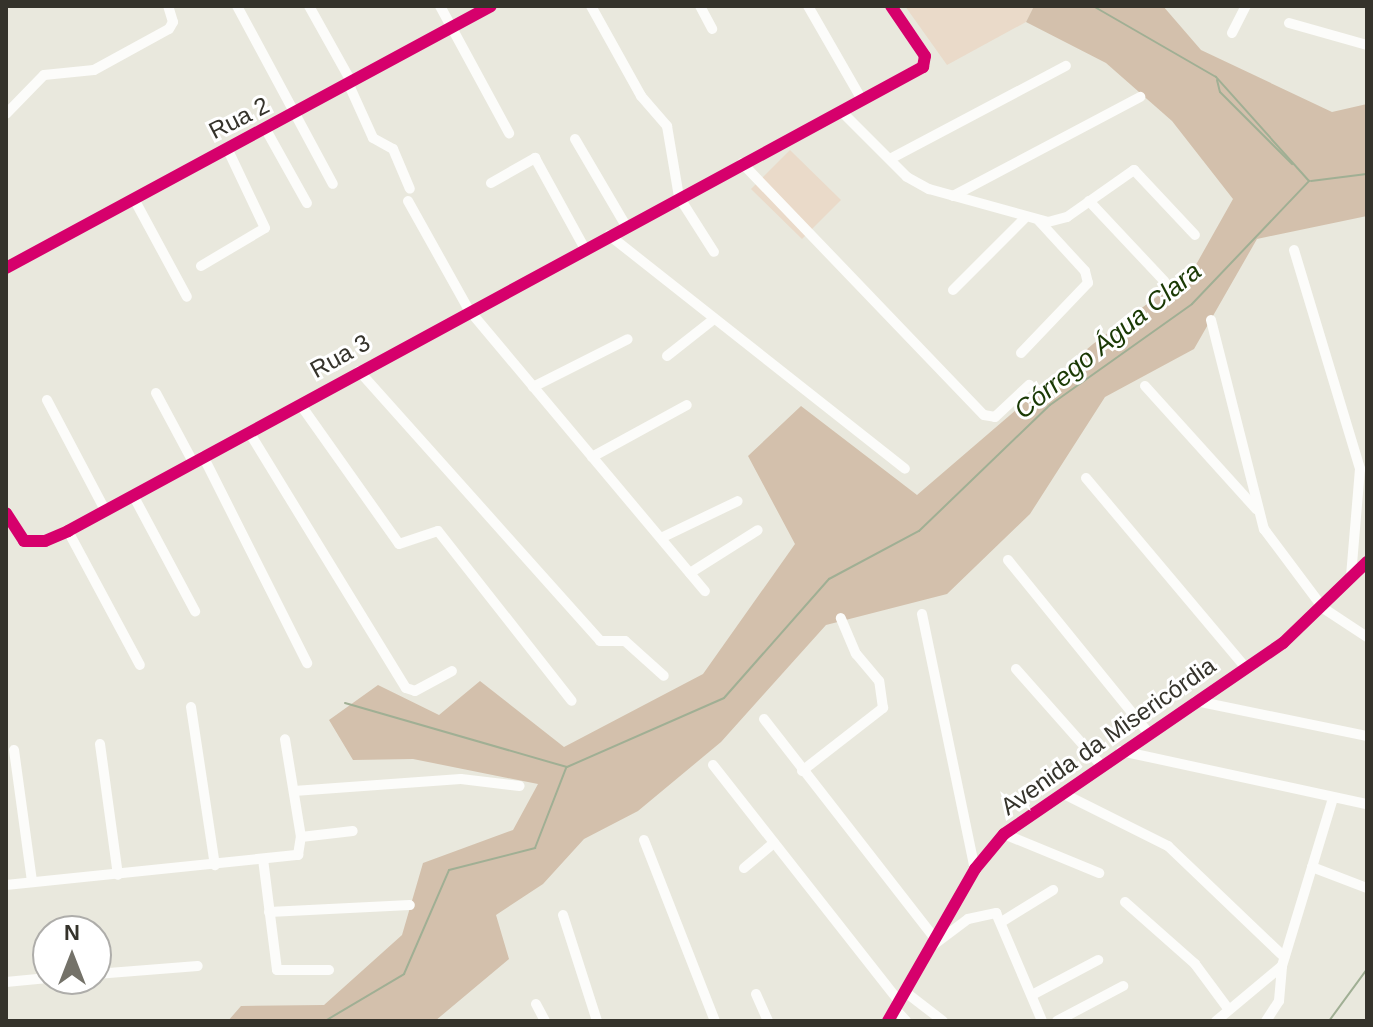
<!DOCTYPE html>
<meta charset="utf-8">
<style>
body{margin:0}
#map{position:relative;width:1373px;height:1027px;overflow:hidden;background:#e9e8dd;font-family:Arial,sans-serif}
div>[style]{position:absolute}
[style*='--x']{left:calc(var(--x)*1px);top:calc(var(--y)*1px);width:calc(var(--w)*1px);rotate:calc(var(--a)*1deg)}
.green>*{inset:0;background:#eadac9}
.forest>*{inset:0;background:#d3c0ac}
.stream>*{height:2px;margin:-1px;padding:0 1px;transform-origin:1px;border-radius:1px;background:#a0af94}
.minor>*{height:10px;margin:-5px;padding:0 5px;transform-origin:5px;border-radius:5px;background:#fcfcfa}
.cycleway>*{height:12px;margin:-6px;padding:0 6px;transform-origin:6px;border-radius:6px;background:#d6006c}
span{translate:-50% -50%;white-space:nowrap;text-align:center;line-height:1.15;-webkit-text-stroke:6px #fff;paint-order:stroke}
.street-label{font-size:24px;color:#35332b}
.water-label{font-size:26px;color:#1a3904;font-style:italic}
.frame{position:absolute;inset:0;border:8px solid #35332b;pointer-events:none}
.north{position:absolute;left:32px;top:915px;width:80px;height:80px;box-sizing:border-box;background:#fff;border:2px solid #aeadaa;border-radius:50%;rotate:0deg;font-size:22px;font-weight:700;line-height:32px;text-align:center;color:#35332b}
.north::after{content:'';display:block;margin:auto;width:28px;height:36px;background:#747269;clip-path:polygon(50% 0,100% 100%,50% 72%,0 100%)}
</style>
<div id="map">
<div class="green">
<div style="clip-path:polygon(905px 6px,1034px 6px,1026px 22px,947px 65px)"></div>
<div style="clip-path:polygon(790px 150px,841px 200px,802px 239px,751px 189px)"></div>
</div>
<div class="forest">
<div style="clip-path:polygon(1034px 6px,1163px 6px,1201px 50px,1332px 112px,1367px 104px,1367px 216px,1257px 239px,1194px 349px,1105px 397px,1030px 514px,947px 594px,826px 625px,721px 742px,638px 811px,584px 839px,543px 884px,496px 915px,509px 959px,435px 1021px,228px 1021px,241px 1006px,324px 1005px,402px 935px,423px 863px,513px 830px,538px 784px,413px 759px,353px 760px,329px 720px,378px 685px,439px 715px,480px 681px,564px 747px,703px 674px,795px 544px,748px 456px,801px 406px,917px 495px,1093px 344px,1193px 270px,1233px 199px,1172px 121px,1106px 63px,1026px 22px)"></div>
</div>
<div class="stream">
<div style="--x:1217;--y:80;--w:12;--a:76"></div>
<div style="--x:1220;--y:92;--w:102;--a:45"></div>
<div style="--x:1311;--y:181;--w:56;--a:-7.1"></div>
<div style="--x:345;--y:703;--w:231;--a:16.1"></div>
<div style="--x:567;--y:767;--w:171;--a:-23.7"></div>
<div style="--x:724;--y:698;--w:159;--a:-48.6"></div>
<div style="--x:829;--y:579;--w:102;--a:-28.1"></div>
<div style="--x:919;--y:531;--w:182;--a:-43.9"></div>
<div style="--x:1050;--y:405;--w:174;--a:-35.4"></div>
<div style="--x:1192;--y:304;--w:170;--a:-46.4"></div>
<div style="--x:1309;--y:181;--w:140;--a:-131.8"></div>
<div style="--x:1216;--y:77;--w:142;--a:-150"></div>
<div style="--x:325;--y:1021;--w:92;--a:-30.7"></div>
<div style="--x:404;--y:974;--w:113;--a:-66.6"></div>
<div style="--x:449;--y:870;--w:89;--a:-14.3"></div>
<div style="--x:535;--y:848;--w:86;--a:-68.8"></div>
<div style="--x:1329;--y:1021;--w:64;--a:-53.8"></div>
</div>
<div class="minor">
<div style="--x:237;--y:6;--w:202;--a:61.7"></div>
<div style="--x:309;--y:6;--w:88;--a:60.8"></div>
<div style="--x:440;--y:6;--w:145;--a:61.5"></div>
<div style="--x:591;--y:6;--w:103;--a:60.9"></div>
<div style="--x:641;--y:96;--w:40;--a:49"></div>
<div style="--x:667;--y:126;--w:72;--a:80.4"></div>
<div style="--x:679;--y:197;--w:65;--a:57.5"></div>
<div style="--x:700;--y:6;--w:26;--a:62"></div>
<div style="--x:808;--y:6;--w:108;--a:60.1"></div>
<div style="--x:1289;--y:23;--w:81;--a:15.8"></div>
<div style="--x:1232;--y:33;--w:30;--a:-63"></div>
<div style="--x:349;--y:85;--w:58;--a:65.6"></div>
<div style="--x:373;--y:138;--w:23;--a:29"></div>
<div style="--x:393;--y:149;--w:43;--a:67"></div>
<div style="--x:841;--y:111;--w:93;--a:45"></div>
<div style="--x:907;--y:177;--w:25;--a:29"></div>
<div style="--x:929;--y:189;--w:123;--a:15.5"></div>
<div style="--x:1048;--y:222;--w:20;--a:-15"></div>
<div style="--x:1067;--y:217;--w:82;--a:-35"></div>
<div style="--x:1134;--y:170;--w:89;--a:46.8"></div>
<div style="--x:6;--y:114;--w:54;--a:-45.7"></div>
<div style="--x:44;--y:75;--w:50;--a:-5.7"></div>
<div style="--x:94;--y:70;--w:85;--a:-28.7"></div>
<div style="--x:169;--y:29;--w:8;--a:-60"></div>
<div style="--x:173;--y:22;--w:17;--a:-107"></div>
<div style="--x:265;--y:128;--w:86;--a:60.8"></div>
<div style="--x:575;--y:139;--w:101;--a:59.6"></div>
<div style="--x:890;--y:159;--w:199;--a:-27.9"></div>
<div style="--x:742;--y:163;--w:349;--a:46.2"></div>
<div style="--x:984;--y:415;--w:11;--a:10"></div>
<div style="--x:995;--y:417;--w:47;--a:-43.3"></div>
<div style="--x:491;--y:183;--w:51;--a:-29.6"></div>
<div style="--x:535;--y:158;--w:104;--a:61.2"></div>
<div style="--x:953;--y:196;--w:212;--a:-27.9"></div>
<div style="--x:134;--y:199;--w:111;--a:61.6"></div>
<div style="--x:408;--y:201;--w:125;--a:60.8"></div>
<div style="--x:469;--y:310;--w:367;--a:50"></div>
<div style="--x:1089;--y:201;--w:110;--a:46.8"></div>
<div style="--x:609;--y:235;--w:377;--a:38.3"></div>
<div style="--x:1294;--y:250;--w:229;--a:73.2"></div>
<div style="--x:1360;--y:469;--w:107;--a:94.8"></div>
<div style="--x:201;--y:266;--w:74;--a:-30.7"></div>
<div style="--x:265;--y:228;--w:89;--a:-115.4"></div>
<div style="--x:6;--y:268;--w:551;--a:-28.38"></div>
<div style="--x:953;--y:290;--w:100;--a:-45"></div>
<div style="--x:1211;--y:320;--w:216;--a:75.8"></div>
<div style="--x:1264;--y:529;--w:99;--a:53.2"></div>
<div style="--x:1323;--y:608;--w:53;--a:33.4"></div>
<div style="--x:1021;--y:353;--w:97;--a:-46.3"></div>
<div style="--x:1088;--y:283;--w:12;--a:-104"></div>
<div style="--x:1085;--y:271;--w:68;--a:-132.6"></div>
<div style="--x:667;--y:356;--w:60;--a:-38.2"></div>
<div style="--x:359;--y:371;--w:362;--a:48.2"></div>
<div style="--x:600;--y:641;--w:25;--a:0"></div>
<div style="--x:625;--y:641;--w:52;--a:41.9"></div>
<div style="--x:1145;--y:386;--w:166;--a:47.9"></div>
<div style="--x:533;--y:387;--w:106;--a:-26.8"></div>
<div style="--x:156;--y:393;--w:78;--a:61.8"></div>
<div style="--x:47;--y:400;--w:124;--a:62.2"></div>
<div style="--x:300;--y:404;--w:171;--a:54.7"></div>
<div style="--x:399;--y:544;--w:41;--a:-18.4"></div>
<div style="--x:438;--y:531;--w:216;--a:51.8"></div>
<div style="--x:249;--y:432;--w:300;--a:58.5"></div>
<div style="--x:406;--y:688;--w:9;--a:18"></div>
<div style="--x:415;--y:691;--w:42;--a:-28.4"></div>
<div style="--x:203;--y:456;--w:232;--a:63.3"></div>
<div style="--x:592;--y:457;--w:108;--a:-28.7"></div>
<div style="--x:1086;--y:478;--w:248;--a:49.9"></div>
<div style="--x:133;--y:495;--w:132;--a:61.9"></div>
<div style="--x:6;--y:513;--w:33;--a:57"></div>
<div style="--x:24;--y:541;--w:21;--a:0"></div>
<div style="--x:45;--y:541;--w:25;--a:-23"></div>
<div style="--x:68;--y:531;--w:973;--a:-28.49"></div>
<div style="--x:923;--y:67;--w:11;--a:-80"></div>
<div style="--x:925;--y:56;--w:60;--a:-124.2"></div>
<div style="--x:68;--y:531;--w:152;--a:61.8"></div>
<div style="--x:661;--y:538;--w:85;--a:-25.7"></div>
<div style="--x:1008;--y:560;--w:222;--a:50.9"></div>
<div style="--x:690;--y:573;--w:80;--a:-32.3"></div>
<div style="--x:922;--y:614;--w:260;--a:78.3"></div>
<div style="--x:1016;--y:669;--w:127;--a:48.5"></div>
<div style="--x:1196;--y:701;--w:175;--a:11.6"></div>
<div style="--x:191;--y:707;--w:160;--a:81.4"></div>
<div style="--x:764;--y:719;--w:276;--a:52.1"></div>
<div style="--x:100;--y:744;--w:132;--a:82.2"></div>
<div style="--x:14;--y:750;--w:133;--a:82.2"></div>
<div style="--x:1121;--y:751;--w:252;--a:12.2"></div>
<div style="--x:713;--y:765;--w:300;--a:51.8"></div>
<div style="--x:802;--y:771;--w:103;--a:-37.9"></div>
<div style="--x:883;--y:708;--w:27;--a:-98"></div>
<div style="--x:879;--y:681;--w:35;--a:-130"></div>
<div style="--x:856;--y:654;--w:39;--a:-113"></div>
<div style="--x:294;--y:791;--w:167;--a:-4.1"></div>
<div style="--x:461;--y:779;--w:59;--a:6.8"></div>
<div style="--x:1062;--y:793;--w:119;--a:26.6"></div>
<div style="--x:1168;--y:846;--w:161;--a:43.7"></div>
<div style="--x:1004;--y:834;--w:103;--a:22.3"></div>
<div style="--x:301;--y:837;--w:52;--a:-6.6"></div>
<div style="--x:644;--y:840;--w:194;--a:68.6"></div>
<div style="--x:263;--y:859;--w:112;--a:82.8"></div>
<div style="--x:277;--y:970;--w:52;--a:0"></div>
<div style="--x:1312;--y:867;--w:59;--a:20.9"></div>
<div style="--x:744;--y:868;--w:39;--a:-40"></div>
<div style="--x:6;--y:885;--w:294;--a:-5.9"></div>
<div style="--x:298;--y:855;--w:18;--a:-81"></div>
<div style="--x:301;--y:837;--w:99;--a:-99.3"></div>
<div style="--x:1125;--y:902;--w:94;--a:41.5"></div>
<div style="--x:1195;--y:964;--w:57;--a:53.5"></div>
<div style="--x:269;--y:912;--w:141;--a:-2.8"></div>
<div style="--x:563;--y:915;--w:111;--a:72.2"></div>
<div style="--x:1003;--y:921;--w:59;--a:-31.8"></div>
<div style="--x:928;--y:949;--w:50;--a:-36.9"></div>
<div style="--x:968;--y:919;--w:29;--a:-12"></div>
<div style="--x:996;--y:913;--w:117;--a:66.9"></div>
<div style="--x:96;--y:974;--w:102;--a:-4.5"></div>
<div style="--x:6;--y:982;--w:42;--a:-5.4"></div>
<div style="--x:904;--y:991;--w:49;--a:37.6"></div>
<div style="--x:756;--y:994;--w:30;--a:66"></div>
<div style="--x:1032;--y:995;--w:75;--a:-27.9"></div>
<div style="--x:536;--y:1004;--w:19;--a:62"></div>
<div style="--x:895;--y:1009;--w:16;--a:47"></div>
<div style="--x:888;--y:1021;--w:175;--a:-60.2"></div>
<div style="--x:975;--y:869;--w:45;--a:-50.4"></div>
<div style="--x:1004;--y:834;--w:338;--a:-34.4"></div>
<div style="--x:1283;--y:643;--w:117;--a:-44"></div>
<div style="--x:1057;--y:1021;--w:75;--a:-27.9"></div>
<div style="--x:1216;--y:1021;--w:86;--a:-39.8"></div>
<div style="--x:1266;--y:1021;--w:24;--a:-57"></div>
<div style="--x:1279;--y:1001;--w:35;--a:-85"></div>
<div style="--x:1282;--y:966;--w:176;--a:-73.1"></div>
</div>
<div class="cycleway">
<div style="--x:6;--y:268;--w:551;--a:-28.38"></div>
<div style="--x:6;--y:513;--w:33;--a:57"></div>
<div style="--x:24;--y:541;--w:21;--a:0"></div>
<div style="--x:45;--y:541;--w:25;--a:-23"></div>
<div style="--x:68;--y:531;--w:973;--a:-28.49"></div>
<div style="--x:923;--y:67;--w:11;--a:-80"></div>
<div style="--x:925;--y:56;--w:60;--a:-124.2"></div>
<div style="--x:888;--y:1021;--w:175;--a:-60.2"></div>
<div style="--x:975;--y:869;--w:45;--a:-50.4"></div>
<div style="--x:1004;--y:834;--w:338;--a:-34.4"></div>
<div style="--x:1283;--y:643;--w:117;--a:-44"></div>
</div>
<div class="street-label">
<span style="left:239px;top:118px;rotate:-27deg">Rua 2</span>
<span style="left:340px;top:356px;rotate:-29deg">Rua 3</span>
<span style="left:1108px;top:736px;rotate:-35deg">Avenida da Misericórdia</span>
</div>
<div class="water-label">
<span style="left:1108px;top:341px;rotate:-39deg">Córrego Água Clara</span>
</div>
<div class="frame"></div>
<div class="north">N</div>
</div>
